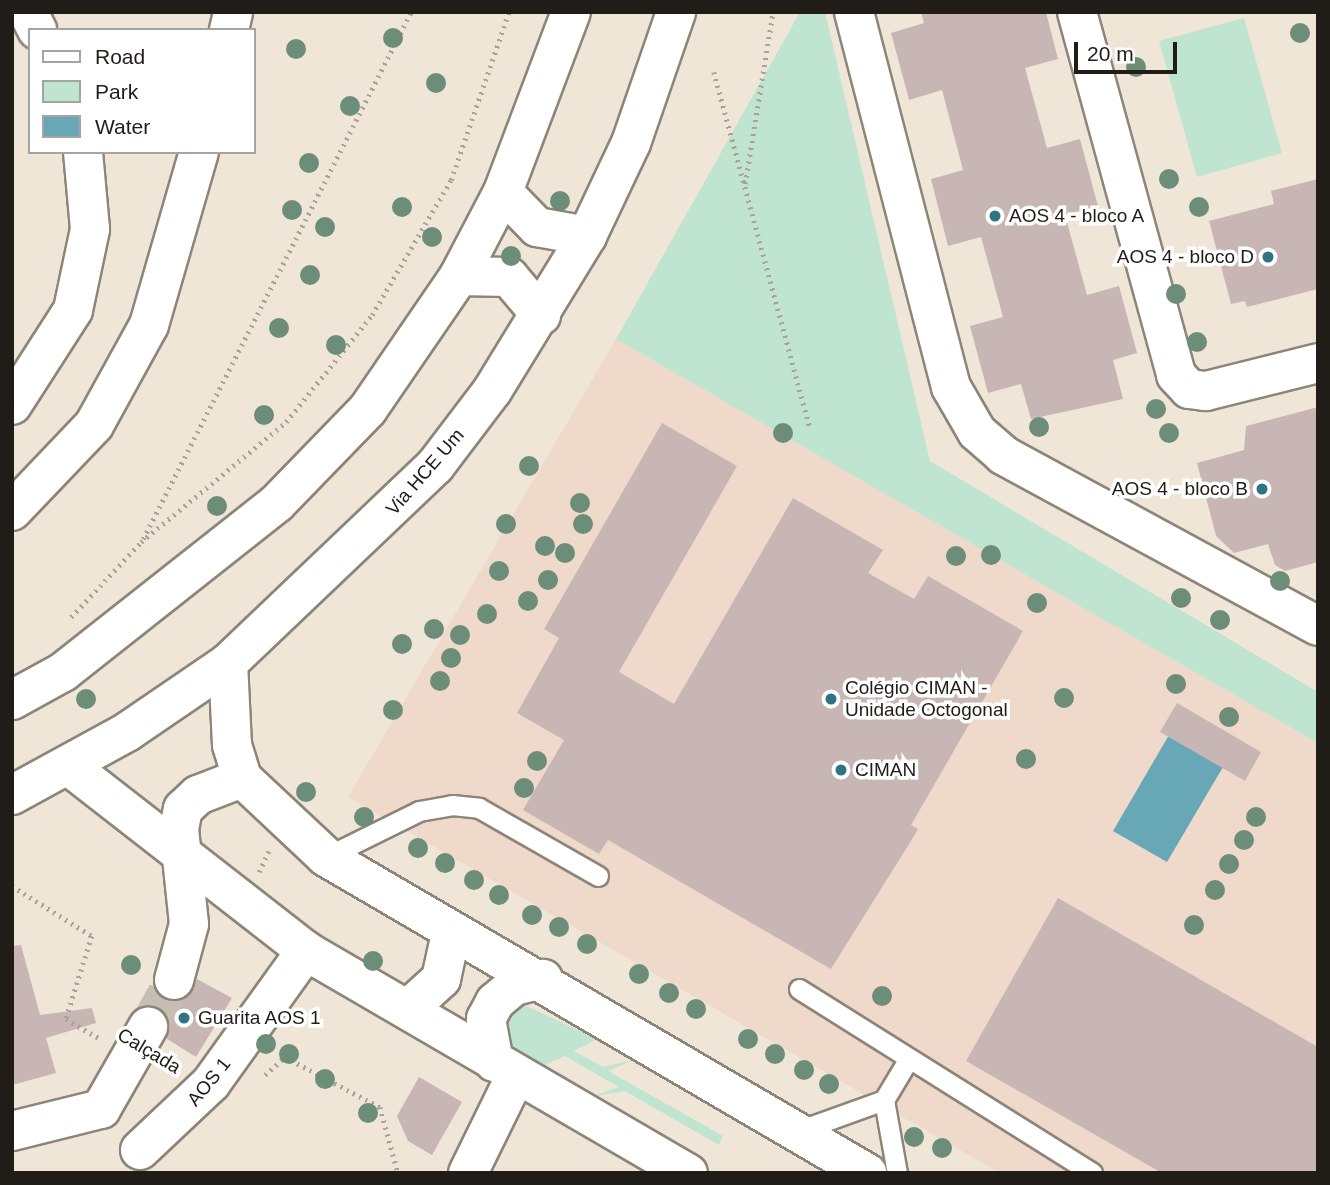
<!DOCTYPE html>
<meta charset="utf-8">
<style>
body{margin:0}
#map{position:relative;width:1330px;height:1185px;overflow:hidden;background:#f0e6d8;font-family:Helvetica,sans-serif}
div>[style]{position:absolute}
[style*='--x']{left:calc(var(--x)*1px);top:calc(var(--y)*1px);width:calc(var(--w)*1px);rotate:calc(var(--a)*1deg)}
.education>*{inset:0;background:#eed9cb}
.green>*{inset:0;background:#bfe4cf}
.water>*{inset:0;background:#68a7b6}
.building>*{inset:0;background:#c8b6b4}
.minor-tunnel>*{height:38px;margin-top:-19px;transform-origin:0;background:repeating-linear-gradient(90deg,#c6beb2 0 38px,transparent 0 57px)}
.path>*{height:4.5px;margin-top:-2.25px;transform-origin:0;background:repeating-linear-gradient(90deg,#aaa297 0 2px,transparent 0 7px)}
.roads{filter:drop-shadow(2px 0 #8d8578) drop-shadow(-2px 0 #8d8578) drop-shadow(0 2px #8d8578) drop-shadow(0 -2px #8d8578)}
.service>*{height:19px;margin:-9.5px;padding:0 9.5px;transform-origin:9.5px;border-radius:9.5px;background:#fff}
.minor>*{height:38px;margin:-19px;padding:0 19px;transform-origin:19px;border-radius:19px;background:#fff}
.secondary>*{height:38px;margin:-19px;padding:0 19px;transform-origin:19px;border-radius:19px;background:#fff}
.primary>*{height:38px;margin:-19px;padding:0 19px;transform-origin:19px;border-radius:19px;background:#fff}
.trees>*{width:20px;height:20px;margin:-10px;border-radius:50%;background:#6c8e79}
.dots>*{width:19px;height:19px;translate:-50% -50%;box-sizing:border-box;border:4px solid #fff;border-radius:50%}
span{translate:-50% -50%;white-space:nowrap;text-align:center;line-height:1.15;-webkit-text-stroke:7px #fff;paint-order:stroke}
.poi-label{font-size:19px;color:#201c18}
.left{translate:0 -50%;text-align:left}
.right{translate:-100% -50%;text-align:right}
.street-label{font-size:19px;color:#201c18}
.frame{position:absolute;inset:0;border:14px solid #201c18;pointer-events:none}
.legend{position:absolute;left:28px;top:28px;width:228px;height:126px;box-sizing:border-box;background:#fff;border:2px solid #a6a4a3;margin:0;padding:9px 12px;list-style:none;font-size:21px;color:#201c18}
.legend li{display:flex;align-items:center;gap:14px;height:35px}
.legend b{width:35px;border:2px solid #a6a4a3}
.scale{position:absolute;left:1074px;top:42px;width:103px;height:32px;box-sizing:border-box;border:4px solid #201c18;border-top:0;padding-left:9px;font-size:21px;line-height:24px;white-space:nowrap;color:#201c18;-webkit-text-stroke:5px #fff;paint-order:stroke}
</style>
<div id="map">
<div class="education">
<div style="clip-path:polygon(616px 339px,1318px 743px,1318px 1173px,1000px 1173px,348px 797px)"></div>
</div>
<div class="green">
<div style="clip-path:polygon(800px 12px,825px 12px,930px 461px,1318px 692px,1318px 743px,616px 339px)"></div>
<div style="clip-path:polygon(1244px 18px,1282px 153px,1197px 177px,1159px 41px)"></div>
<div style="clip-path:polygon(522px 1004px,597px 1039px,574px 1051px,603px 1067px,633px 1060px,608px 1071px,723px 1136px,719px 1145px,625px 1091px,591px 1097px,619px 1087px,565px 1056px,539px 1067px,509px 1047px,501px 1023px)"></div>
</div>
<div class="water">
<div style="clip-path:polygon(1169px 735px,1223px 767px,1167px 862px,1113px 831px)"></div>
</div>
<div class="building">
<div style="clip-path:polygon(921px 12px,1046px 12px,1058px 59px,1025px 68px,1047px 148px,1080px 139px,1098px 206px,1065px 215px,1087px 295px,1119px 286px,1137px 353px,1113px 360px,1123px 399px,1031px 419px,1021px 384px,988px 393px,970px 326px,1003px 317px,981px 237px,948px 246px,931px 179px,963px 170px,942px 90px,909px 100px,891px 33px,924px 23px)"></div>
<div style="clip-path:polygon(1318px 179px,1318px 289px,1247px 307px,1245px 301px,1231px 304px,1209px 221px,1274px 204px,1271px 191px)"></div>
<div style="clip-path:polygon(1318px 407px,1318px 562px,1285px 571px,1275px 565px,1268px 544px,1234px 553px,1216px 536px,1197px 463px,1244px 450px,1246px 426px)"></div>
<div style="clip-path:polygon(662px 423px,737px 466px,619px 672px,674px 704px,793px 498px,883px 550px,868px 573px,914px 599px,928px 576px,1023px 631px,911px 825px,918px 829px,911px 841px,831px 969px,608px 840px,599px 854px,523px 810px,564px 740px,517px 713px,559px 638px,544px 629px)"></div>
<div style="clip-path:polygon(1177px 703px,1261px 752px,1245px 781px,1160px 732px)"></div>
<div style="clip-path:polygon(1058px 898px,1318px 1047px,1318px 1173px,1162px 1173px,966px 1061px)"></div>
<div style="clip-path:polygon(21px 945px,40px 1015px,92px 1008px,96px 1023px,46px 1038px,56px 1073px,12px 1085px,12px 946px)"></div>
<div style="clip-path:polygon(197px 979px,232px 998px,196px 1057px,167px 1039px,167px 1017px,152px 1006px,157px 992px,169px 1001px,189px 996px)"></div>
<div style="clip-path:polygon(419px 1077px,462px 1102px,432px 1155px,408px 1141px,397px 1116px)"></div>
</div>
<div class="minor-tunnel">
<div style="--x:148;--y:1027;--w:54;--a:-61"></div>
</div>
<div class="path">
<div style="--x:714;--y:72;--w:370;--a:74.9"></div>
<div style="--x:745;--y:184;--w:174;--a:-80.8"></div>
<div style="--x:143;--y:539;--w:591;--a:-63.04"></div>
<div style="--x:71;--y:617;--w:103;--a:-47"></div>
<div style="--x:141;--y:542;--w:188;--a:-39.6"></div>
<div style="--x:286;--y:422;--w:137;--a:-51.2"></div>
<div style="--x:372;--y:315;--w:156;--a:-59.7"></div>
<div style="--x:451;--y:180;--w:178;--a:-71"></div>
<div style="--x:259;--y:872;--w:23;--a:-65"></div>
<div style="--x:12;--y:886;--w:94;--a:32"></div>
<div style="--x:92;--y:936;--w:87;--a:107.4"></div>
<div style="--x:66;--y:1019;--w:38;--a:30"></div>
<div style="--x:265;--y:1075;--w:27;--a:-42"></div>
<div style="--x:285;--y:1057;--w:107;--a:27.8"></div>
<div style="--x:380;--y:1107;--w:68;--a:74.7"></div>
</div>
<div class="roads">
<div class="service">
<div style="--x:326;--y:857;--w:104;--a:-26.3"></div>
<div style="--x:419;--y:811;--w:34;--a:-10"></div>
<div style="--x:452;--y:805;--w:27;--a:6"></div>
<div style="--x:479;--y:808;--w:137;--a:29.7"></div>
<div style="--x:799;--y:989;--w:346;--a:32.1"></div>
<div style="--x:884;--y:1100;--w:74;--a:79.9"></div>
<div style="--x:798;--y:1131;--w:91;--a:-19.8"></div>
<div style="--x:884;--y:1100;--w:47;--a:-59"></div>
</div>
<div class="minor">
<div style="--x:854;--y:12;--w:387;--a:75.5"></div>
<div style="--x:951;--y:387;--w:52;--a:60"></div>
<div style="--x:977;--y:432;--w:35;--a:41"></div>
<div style="--x:1003;--y:455;--w:358;--a:28.5"></div>
<div style="--x:1077;--y:12;--w:376;--a:74.7"></div>
<div style="--x:1176;--y:375;--w:19;--a:47"></div>
<div style="--x:1189;--y:389;--w:17;--a:7"></div>
<div style="--x:1206;--y:391;--w:115;--a:-14"></div>
<div style="--x:228;--y:663;--w:82;--a:87.2"></div>
<div style="--x:232;--y:745;--w:34;--a:73"></div>
<div style="--x:242;--y:778;--w:115;--a:43.2"></div>
<div style="--x:326;--y:857;--w:627;--a:30.29"></div>
<div style="--x:70;--y:767;--w:299;--a:37.9"></div>
<div style="--x:306;--y:951;--w:442;--a:30.2"></div>
<div style="--x:174;--y:980;--w:58;--a:-75"></div>
<div style="--x:189;--y:924;--w:96;--a:-96"></div>
<div style="--x:179;--y:829;--w:20;--a:-79"></div>
<div style="--x:183;--y:809;--w:21;--a:-43"></div>
<div style="--x:198;--y:795;--w:47;--a:-21.1"></div>
<div style="--x:408;--y:1009;--w:45;--a:-42.3"></div>
<div style="--x:441;--y:979;--w:47;--a:-77.7"></div>
<div style="--x:494;--y:1062;--w:44;--a:-100.5"></div>
<div style="--x:486;--y:1019;--w:19;--a:-62"></div>
<div style="--x:495;--y:1002;--w:25;--a:-40"></div>
<div style="--x:514;--y:986;--w:30;--a:-14"></div>
<div style="--x:12;--y:1131;--w:92;--a:-13.9"></div>
<div style="--x:101;--y:1109;--w:95;--a:-60.2"></div>
<div style="--x:140;--y:1150;--w:98;--a:-43.3"></div>
<div style="--x:211;--y:1083;--w:163;--a:-54.3"></div>
<div style="--x:468;--y:1173;--w:109;--a:-63.9"></div>
</div>
<div class="secondary">
<div style="--x:503;--y:192;--w:49;--a:45.8"></div>
<div style="--x:537;--y:227;--w:51;--a:10.2"></div>
<div style="--x:459;--y:276;--w:50;--a:1.1"></div>
<div style="--x:509;--y:277;--w:50;--a:49.9"></div>
<div style="--x:12;--y:700;--w:58;--a:-28.8"></div>
<div style="--x:63;--y:672;--w:273;--a:-38.3"></div>
<div style="--x:277;--y:503;--w:131;--a:-45.9"></div>
<div style="--x:368;--y:409;--w:161;--a:-55.6"></div>
<div style="--x:459;--y:276;--w:95;--a:-62.4"></div>
<div style="--x:503;--y:192;--w:192;--a:-69.3"></div>
<div style="--x:12;--y:795;--w:131;--a:-28.7"></div>
<div style="--x:127;--y:732;--w:122;--a:-34.3"></div>
<div style="--x:228;--y:663;--w:286;--a:-43.6"></div>
<div style="--x:435;--y:466;--w:94;--a:-52.8"></div>
<div style="--x:492;--y:391;--w:182;--a:-58.5"></div>
<div style="--x:587;--y:236;--w:103;--a:-64.7"></div>
<div style="--x:631;--y:143;--w:139;--a:-71"></div>
</div>
<div class="primary">
<div style="--x:28;--y:12;--w:20;--a:63"></div>
<div style="--x:229;--y:30;--w:18;--a:-77"></div>
<div style="--x:12;--y:405;--w:113;--a:-57.3"></div>
<div style="--x:73;--y:310;--w:83;--a:-78.1"></div>
<div style="--x:90;--y:229;--w:77;--a:-95.2"></div>
<div style="--x:12;--y:511;--w:119;--a:-46.4"></div>
<div style="--x:94;--y:425;--w:114;--a:-61.2"></div>
<div style="--x:149;--y:325;--w:180;--a:-73.9"></div>
</div>
</div>
<div class="trees">
<div style="left:1300px;top:33px"></div>
<div style="left:393px;top:38px"></div>
<div style="left:296px;top:49px"></div>
<div style="left:1136px;top:67px"></div>
<div style="left:436px;top:83px"></div>
<div style="left:350px;top:106px"></div>
<div style="left:309px;top:163px"></div>
<div style="left:1169px;top:179px"></div>
<div style="left:560px;top:201px"></div>
<div style="left:402px;top:207px"></div>
<div style="left:1199px;top:207px"></div>
<div style="left:292px;top:210px"></div>
<div style="left:325px;top:227px"></div>
<div style="left:432px;top:237px"></div>
<div style="left:511px;top:256px"></div>
<div style="left:310px;top:275px"></div>
<div style="left:1176px;top:294px"></div>
<div style="left:279px;top:328px"></div>
<div style="left:1197px;top:342px"></div>
<div style="left:336px;top:345px"></div>
<div style="left:1156px;top:409px"></div>
<div style="left:264px;top:415px"></div>
<div style="left:1039px;top:427px"></div>
<div style="left:783px;top:433px"></div>
<div style="left:1169px;top:433px"></div>
<div style="left:529px;top:466px"></div>
<div style="left:580px;top:503px"></div>
<div style="left:217px;top:506px"></div>
<div style="left:506px;top:524px"></div>
<div style="left:583px;top:524px"></div>
<div style="left:545px;top:546px"></div>
<div style="left:565px;top:553px"></div>
<div style="left:991px;top:555px"></div>
<div style="left:956px;top:556px"></div>
<div style="left:499px;top:571px"></div>
<div style="left:548px;top:580px"></div>
<div style="left:1280px;top:581px"></div>
<div style="left:1181px;top:598px"></div>
<div style="left:528px;top:601px"></div>
<div style="left:1037px;top:603px"></div>
<div style="left:487px;top:614px"></div>
<div style="left:1220px;top:620px"></div>
<div style="left:434px;top:629px"></div>
<div style="left:460px;top:635px"></div>
<div style="left:402px;top:644px"></div>
<div style="left:451px;top:658px"></div>
<div style="left:440px;top:681px"></div>
<div style="left:1176px;top:684px"></div>
<div style="left:1064px;top:698px"></div>
<div style="left:86px;top:699px"></div>
<div style="left:393px;top:710px"></div>
<div style="left:1229px;top:717px"></div>
<div style="left:1026px;top:759px"></div>
<div style="left:537px;top:761px"></div>
<div style="left:524px;top:788px"></div>
<div style="left:306px;top:792px"></div>
<div style="left:364px;top:817px"></div>
<div style="left:1256px;top:817px"></div>
<div style="left:1244px;top:840px"></div>
<div style="left:418px;top:848px"></div>
<div style="left:445px;top:863px"></div>
<div style="left:1229px;top:864px"></div>
<div style="left:474px;top:880px"></div>
<div style="left:1215px;top:890px"></div>
<div style="left:499px;top:895px"></div>
<div style="left:532px;top:915px"></div>
<div style="left:1194px;top:925px"></div>
<div style="left:559px;top:927px"></div>
<div style="left:587px;top:944px"></div>
<div style="left:373px;top:961px"></div>
<div style="left:131px;top:965px"></div>
<div style="left:639px;top:974px"></div>
<div style="left:669px;top:993px"></div>
<div style="left:882px;top:996px"></div>
<div style="left:696px;top:1009px"></div>
<div style="left:748px;top:1039px"></div>
<div style="left:266px;top:1044px"></div>
<div style="left:289px;top:1054px"></div>
<div style="left:775px;top:1054px"></div>
<div style="left:804px;top:1070px"></div>
<div style="left:325px;top:1079px"></div>
<div style="left:829px;top:1084px"></div>
<div style="left:368px;top:1113px"></div>
<div style="left:914px;top:1137px"></div>
<div style="left:942px;top:1148px"></div>
</div>
<div class="dots">
<div style="left:995px;top:216px;background:#2e7481"></div>
<div style="left:1268px;top:257px;background:#2e7481"></div>
<div style="left:1262px;top:489px;background:#2e7481"></div>
<div style="left:831px;top:699px;background:#2e7481"></div>
<div style="left:841px;top:770px;background:#2e7481"></div>
<div style="left:184px;top:1018px;background:#2e7481"></div>
</div>
<div class="poi-label">
<span class="left" style="left:1009px;top:216px">AOS 4 - bloco A</span>
<span class="right" style="left:1254px;top:257px">AOS 4 - bloco D</span>
<span class="right" style="left:1248px;top:489px">AOS 4 - bloco B</span>
<span class="left" style="left:845px;top:699px">Colégio CIMAN -<br>Unidade Octogonal</span>
<span class="left" style="left:855px;top:770px">CIMAN</span>
<span class="left" style="left:198px;top:1018px">Guarita AOS 1</span>
</div>
<div class="street-label">
<span style="left:425px;top:472px;rotate:-49deg">Via HCE Um</span>
<span style="left:149px;top:1051px;rotate:31deg">Calçada</span>
<span style="left:209px;top:1082px;rotate:-51deg">AOS 1</span>
</div>
<div class="frame"></div>
<ul class="legend">
<li><b style="height:9px;background:#fff"></b>Road</li>
<li><b style="height:19px;background:#bfe4cf"></b>Park</li>
<li><b style="height:19px;background:#68a7b6"></b>Water</li>
</ul>
<div class="scale">20 m</div>
</div>
